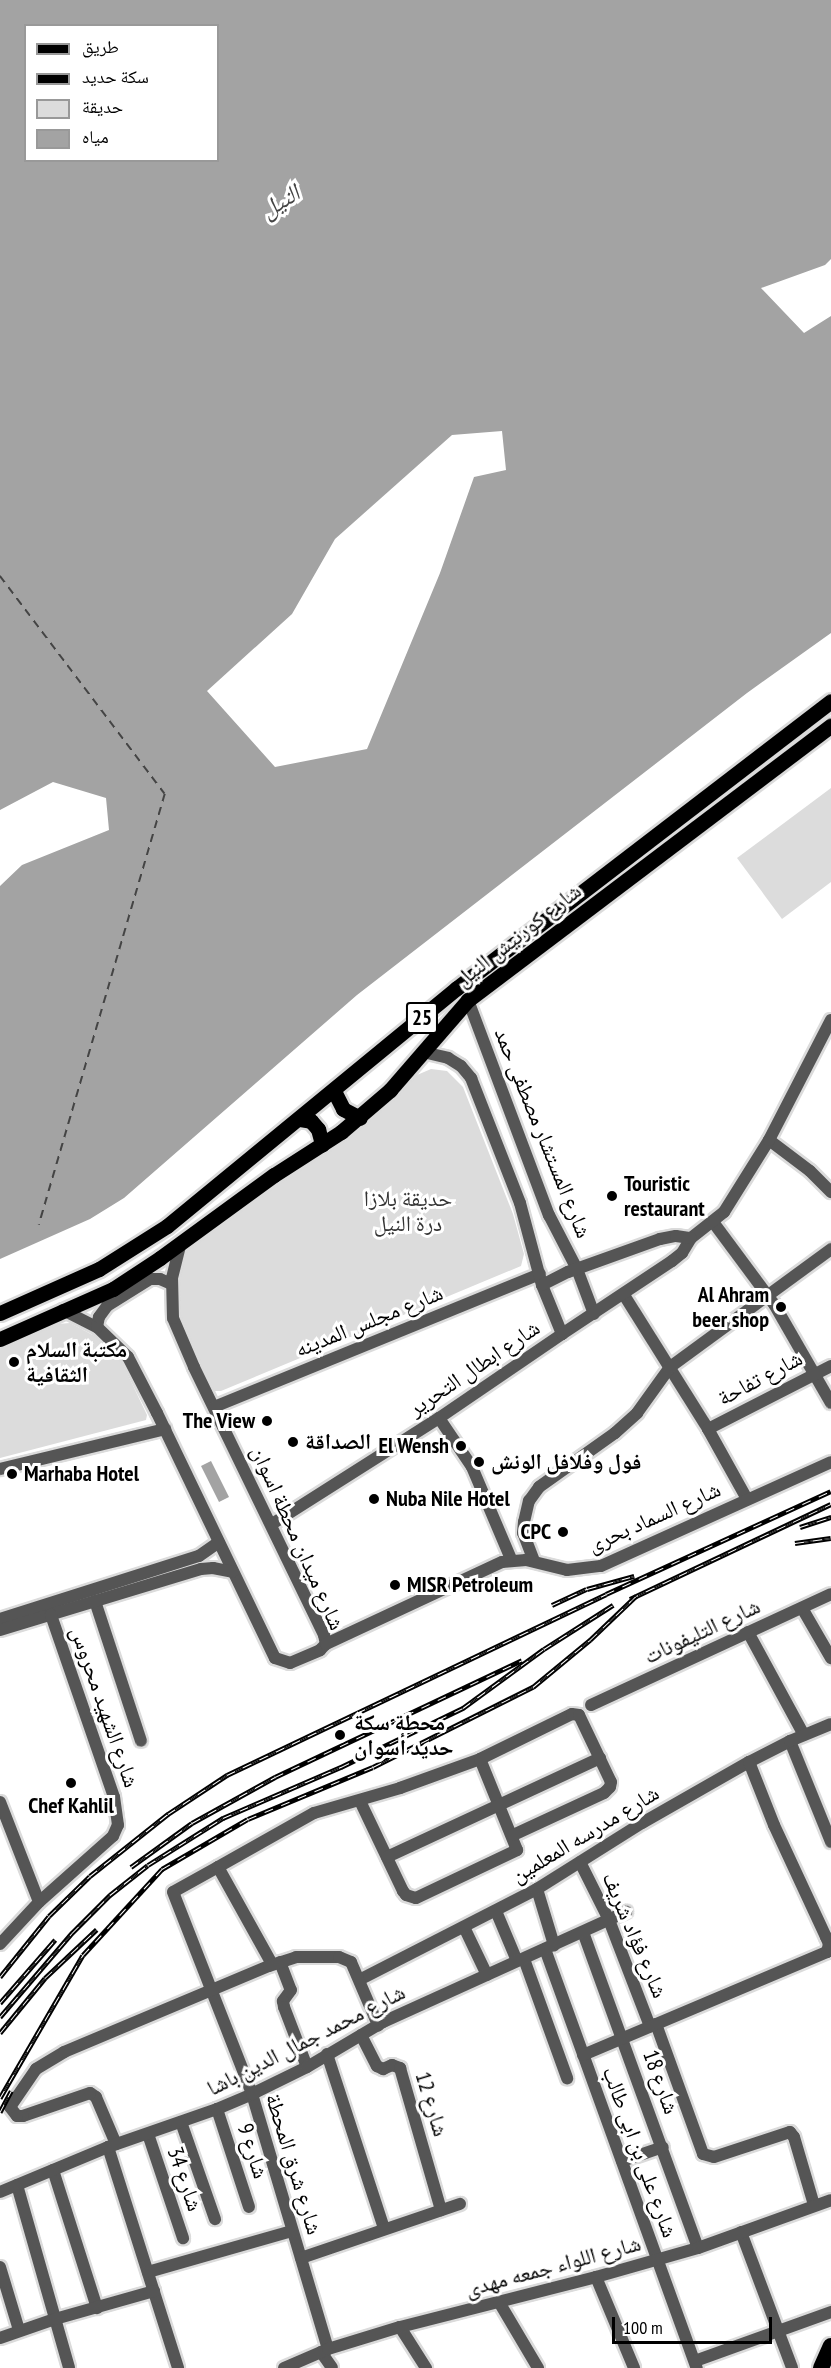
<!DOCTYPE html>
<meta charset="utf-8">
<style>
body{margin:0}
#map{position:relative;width:831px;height:2368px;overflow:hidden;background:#fff;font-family:"PT Sans Narrow","Noto Naskh Arabic",sans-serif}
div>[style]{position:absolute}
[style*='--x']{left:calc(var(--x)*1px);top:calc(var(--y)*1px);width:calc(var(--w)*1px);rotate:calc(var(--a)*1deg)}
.green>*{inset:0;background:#dcdcdc}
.water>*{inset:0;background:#a3a3a3}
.ferry>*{height:1.5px;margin-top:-0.75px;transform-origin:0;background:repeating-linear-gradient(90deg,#444 0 8px,transparent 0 14px)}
.roads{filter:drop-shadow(2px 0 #dbdbdb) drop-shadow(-2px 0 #dbdbdb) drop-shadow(0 2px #dbdbdb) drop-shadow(0 -2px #dbdbdb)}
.minor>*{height:12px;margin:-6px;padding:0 6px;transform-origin:6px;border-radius:6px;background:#555}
.tertiary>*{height:12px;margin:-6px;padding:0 6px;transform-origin:6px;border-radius:6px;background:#555}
.primary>*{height:15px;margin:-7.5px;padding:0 7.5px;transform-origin:7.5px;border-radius:7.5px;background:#000}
.trunk>*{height:16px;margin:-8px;padding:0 8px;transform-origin:8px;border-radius:8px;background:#000}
.rail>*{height:5px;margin-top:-2.5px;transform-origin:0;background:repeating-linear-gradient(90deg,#fff 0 9px,#000 0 18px);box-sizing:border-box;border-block:2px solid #000}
.dots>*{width:16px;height:16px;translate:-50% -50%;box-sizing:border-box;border:3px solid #fff;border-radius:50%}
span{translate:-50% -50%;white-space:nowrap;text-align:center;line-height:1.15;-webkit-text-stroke:6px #fff;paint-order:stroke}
.shield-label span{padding:2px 4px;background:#fff;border:2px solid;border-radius:4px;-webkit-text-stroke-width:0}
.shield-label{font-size:21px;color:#000;font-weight:700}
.street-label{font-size:22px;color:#000}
.poi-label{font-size:22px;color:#000;font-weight:700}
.left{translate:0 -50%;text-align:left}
.right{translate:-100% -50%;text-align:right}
.park-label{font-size:22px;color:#333}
.water-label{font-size:24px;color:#444;font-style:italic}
.legend{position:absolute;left:24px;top:24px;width:195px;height:138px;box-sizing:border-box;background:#fff;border:2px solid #999;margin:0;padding:8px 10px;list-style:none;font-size:18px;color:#000}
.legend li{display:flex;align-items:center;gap:12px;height:30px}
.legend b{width:30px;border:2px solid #999}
.scale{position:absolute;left:612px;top:2317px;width:160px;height:27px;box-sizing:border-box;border:3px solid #000;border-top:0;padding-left:8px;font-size:18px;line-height:21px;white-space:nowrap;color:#000;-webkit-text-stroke:4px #fff;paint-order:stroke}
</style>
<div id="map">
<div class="green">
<div style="clip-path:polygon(831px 788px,831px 882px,782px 919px,737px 858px)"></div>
<div style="clip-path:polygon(431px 1069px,447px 1071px,463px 1087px,513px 1214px,524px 1254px,521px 1266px,221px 1391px,212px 1391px,179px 1322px,177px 1303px,184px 1249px,261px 1193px,333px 1149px,370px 1120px,417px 1075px)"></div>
<div style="clip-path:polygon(70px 1323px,106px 1342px,117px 1352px,147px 1415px,146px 1420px,0 1458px,0 1349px,57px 1324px)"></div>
</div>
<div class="water">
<div style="clip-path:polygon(evenodd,0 0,831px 0,831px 259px,825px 265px,761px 288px,804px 333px,831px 316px,831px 633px,747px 693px,357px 995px,124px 1198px,90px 1219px,0 1259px,0 886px,22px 865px,109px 830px,106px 798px,53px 782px,0 810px,0 0,26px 26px,218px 26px,218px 160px,26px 160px,26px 26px,0 0,502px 431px,506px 470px,474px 477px,440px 573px,367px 749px,275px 767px,207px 691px,292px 614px,335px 539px,452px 435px,502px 431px)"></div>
<div style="clip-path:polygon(211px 1461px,229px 1497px,219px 1502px,201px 1466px)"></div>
</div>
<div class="ferry">
<div style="--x:0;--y:576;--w:273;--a:52.9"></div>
<div style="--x:165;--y:794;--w:449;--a:106.3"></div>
</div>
<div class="roads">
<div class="minor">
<div style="--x:769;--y:1140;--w:51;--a:37.1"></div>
<div style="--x:810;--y:1171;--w:30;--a:45"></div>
<div style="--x:713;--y:1222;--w:102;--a:53.4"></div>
<div style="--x:774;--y:1304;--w:114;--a:60.1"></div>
<div style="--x:624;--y:1295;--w:158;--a:57.9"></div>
<div style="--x:708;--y:1429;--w:80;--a:60.9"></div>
<div style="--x:63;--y:1310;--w:38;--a:27"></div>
<div style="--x:97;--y:1327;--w:43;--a:44.1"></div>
<div style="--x:128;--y:1357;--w:63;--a:62.6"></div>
<div style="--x:157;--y:1413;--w:272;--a:64.3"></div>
<div style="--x:275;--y:1658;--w:16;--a:18"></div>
<div style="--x:290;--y:1663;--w:33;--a:-23"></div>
<div style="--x:320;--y:1650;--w:8;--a:-45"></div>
<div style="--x:326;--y:1644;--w:9;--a:-103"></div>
<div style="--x:324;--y:1635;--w:298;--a:-115.9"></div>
<div style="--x:194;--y:1367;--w:53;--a:-113.2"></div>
<div style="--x:173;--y:1318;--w:40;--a:-91.4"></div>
<div style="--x:172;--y:1278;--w:36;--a:-76"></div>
<div style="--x:97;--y:1327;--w:10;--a:-79"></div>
<div style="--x:99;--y:1317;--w:14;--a:-54"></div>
<div style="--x:107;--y:1306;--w:51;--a:-32.1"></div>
<div style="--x:150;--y:1279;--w:10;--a:0"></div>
<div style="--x:160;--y:1279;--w:12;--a:24"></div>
<div style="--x:214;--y:1407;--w:352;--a:-22.2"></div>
<div style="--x:439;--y:1418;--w:59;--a:56"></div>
<div style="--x:472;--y:1467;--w:100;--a:67"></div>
<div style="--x:708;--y:1429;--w:138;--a:-27.1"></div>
<div style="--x:0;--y:1469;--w:170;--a:-13.6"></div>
<div style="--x:272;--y:1524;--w:198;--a:-32.4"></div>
<div style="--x:439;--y:1418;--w:149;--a:-34.3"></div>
<div style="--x:534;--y:1561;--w:30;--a:-111"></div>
<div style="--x:523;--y:1533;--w:11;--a:-85"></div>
<div style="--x:524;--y:1522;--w:22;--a:-77"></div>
<div style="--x:529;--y:1501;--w:17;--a:-54"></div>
<div style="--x:539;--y:1487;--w:93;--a:-35.4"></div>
<div style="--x:615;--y:1433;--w:30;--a:-42"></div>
<div style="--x:637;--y:1413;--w:57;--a:-54.3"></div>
<div style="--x:670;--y:1367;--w:200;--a:-36.2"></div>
<div style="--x:95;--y:1601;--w:147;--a:71.8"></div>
<div style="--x:802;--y:1608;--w:58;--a:59.9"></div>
<div style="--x:0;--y:1619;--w:209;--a:-17.6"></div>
<div style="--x:199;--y:1556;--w:24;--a:-35"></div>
<div style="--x:0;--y:1630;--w:210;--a:-16.9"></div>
<div style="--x:201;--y:1569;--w:12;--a:-5"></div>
<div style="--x:213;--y:1568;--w:20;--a:11"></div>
<div style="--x:748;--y:1632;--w:117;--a:61.5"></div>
<div style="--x:591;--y:1705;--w:264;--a:-24.8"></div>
<div style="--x:790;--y:1741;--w:109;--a:67.9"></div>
<div style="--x:360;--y:1801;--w:100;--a:64.5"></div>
<div style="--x:403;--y:1891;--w:5;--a:53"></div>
<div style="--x:406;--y:1895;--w:10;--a:17"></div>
<div style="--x:416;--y:1898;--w:112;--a:-25.4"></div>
<div style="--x:517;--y:1850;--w:98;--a:-112.1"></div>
<div style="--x:0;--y:1802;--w:107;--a:68.7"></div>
<div style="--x:387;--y:1857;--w:235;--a:-24.9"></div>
<div style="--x:580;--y:1862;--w:65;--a:63.4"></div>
<div style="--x:609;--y:1920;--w:114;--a:68.9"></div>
<div style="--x:218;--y:1867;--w:51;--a:150.9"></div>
<div style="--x:173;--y:1892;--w:217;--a:68.6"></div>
<div style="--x:252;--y:2094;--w:266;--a:73.4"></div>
<div style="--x:537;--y:1889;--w:59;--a:73.1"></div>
<div style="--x:496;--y:1911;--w:54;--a:67.2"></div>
<div style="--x:464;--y:1927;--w:53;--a:64.4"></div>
<div style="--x:583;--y:1932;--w:336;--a:70"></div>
<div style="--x:545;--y:1949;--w:446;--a:70.1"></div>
<div style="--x:524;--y:1959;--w:127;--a:70.1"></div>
<div style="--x:280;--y:1962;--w:30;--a:69"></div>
<div style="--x:291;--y:1990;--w:14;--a:126"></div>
<div style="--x:283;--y:2001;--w:6;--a:81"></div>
<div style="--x:284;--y:2007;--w:64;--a:69"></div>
<div style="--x:272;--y:1964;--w:111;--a:-119.1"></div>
<div style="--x:218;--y:1867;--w:110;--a:-29.4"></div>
<div style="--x:314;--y:1813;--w:90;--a:-16.2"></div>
<div style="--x:400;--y:1788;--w:85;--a:-19.9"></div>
<div style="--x:480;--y:1759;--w:102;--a:-26.1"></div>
<div style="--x:572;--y:1714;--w:7;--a:8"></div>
<div style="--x:579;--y:1715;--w:74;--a:64.5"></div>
<div style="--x:611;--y:1782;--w:5;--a:101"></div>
<div style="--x:610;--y:1787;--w:8;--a:135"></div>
<div style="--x:604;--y:1793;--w:100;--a:155.2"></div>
<div style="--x:361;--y:1979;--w:198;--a:-27.1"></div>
<div style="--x:537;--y:1889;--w:124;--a:-32.2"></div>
<div style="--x:642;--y:1823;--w:123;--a:-29.7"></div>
<div style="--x:749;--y:1762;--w:46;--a:-27.1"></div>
<div style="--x:790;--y:1741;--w:44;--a:-22.5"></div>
<div style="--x:656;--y:2024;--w:138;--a:70.1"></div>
<div style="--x:703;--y:2154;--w:11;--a:15"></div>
<div style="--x:714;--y:2157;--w:80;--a:-18.2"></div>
<div style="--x:790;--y:2132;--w:6;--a:51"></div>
<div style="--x:794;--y:2137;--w:71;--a:73.6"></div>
<div style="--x:361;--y:2035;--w:35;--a:63"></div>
<div style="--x:377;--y:2066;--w:7;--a:27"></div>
<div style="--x:383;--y:2069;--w:10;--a:-24"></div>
<div style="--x:392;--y:2065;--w:9;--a:21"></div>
<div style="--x:400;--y:2068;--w:148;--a:73.9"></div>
<div style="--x:327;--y:2054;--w:183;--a:71.9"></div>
<div style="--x:583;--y:2055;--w:265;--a:-22.9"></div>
<div style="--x:827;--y:1952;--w:8;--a:-76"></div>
<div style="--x:829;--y:1944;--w:8;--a:-113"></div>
<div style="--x:826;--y:1937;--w:123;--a:-114.9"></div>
<div style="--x:774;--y:1825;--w:68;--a:-111.6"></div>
<div style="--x:217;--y:2109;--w:103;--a:71.9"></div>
<div style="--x:181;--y:2122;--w:103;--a:70.7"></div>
<div style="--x:148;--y:2134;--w:110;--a:71.4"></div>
<div style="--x:116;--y:2144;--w:51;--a:-113.1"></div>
<div style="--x:96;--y:2097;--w:7;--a:-146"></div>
<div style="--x:90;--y:2093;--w:71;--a:161.1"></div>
<div style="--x:23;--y:2116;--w:6;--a:180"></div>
<div style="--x:17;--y:2116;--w:11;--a:-128"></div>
<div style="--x:10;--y:2107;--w:46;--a:-55.6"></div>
<div style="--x:36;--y:2069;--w:33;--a:-31"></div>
<div style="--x:64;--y:2052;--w:222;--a:-22.8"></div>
<div style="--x:269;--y:1966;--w:28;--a:-18"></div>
<div style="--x:296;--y:1957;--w:43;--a:0"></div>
<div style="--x:339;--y:1957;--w:13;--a:23"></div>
<div style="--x:351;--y:1962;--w:69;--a:66.8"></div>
<div style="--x:108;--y:2147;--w:232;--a:72.4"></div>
<div style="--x:622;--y:2161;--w:43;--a:-18.9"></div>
<div style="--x:53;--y:2170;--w:145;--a:72.3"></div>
<div style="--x:17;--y:2185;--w:190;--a:74.1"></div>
<div style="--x:0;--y:2192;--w:117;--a:-22.6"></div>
<div style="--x:108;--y:2147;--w:115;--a:-19.2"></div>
<div style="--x:217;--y:2109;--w:38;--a:-23"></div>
<div style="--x:252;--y:2094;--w:61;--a:-26.1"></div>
<div style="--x:307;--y:2067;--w:88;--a:-30.6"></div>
<div style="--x:383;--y:2022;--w:267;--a:-24.4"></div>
<div style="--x:741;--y:2232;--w:145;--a:69.4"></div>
<div style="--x:301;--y:2258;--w:168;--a:-18.8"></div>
<div style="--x:0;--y:2267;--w:66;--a:73.2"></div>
<div style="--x:148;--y:2272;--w:150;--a:-15.9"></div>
<div style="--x:596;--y:2277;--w:99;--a:67.3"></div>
<div style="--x:499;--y:2302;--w:77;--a:59.4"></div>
<div style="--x:400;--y:2327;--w:49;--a:57.6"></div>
<div style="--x:0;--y:2338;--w:58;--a:-19.1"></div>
<div style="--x:55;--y:2319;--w:103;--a:-15.8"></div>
<div style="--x:321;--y:2352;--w:19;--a:55"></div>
<div style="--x:695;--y:2361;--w:145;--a:-19.8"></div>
<div style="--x:284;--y:2368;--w:48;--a:-23.4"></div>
<div style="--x:328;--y:2349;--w:75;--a:-17"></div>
<div style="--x:400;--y:2327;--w:202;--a:-14.3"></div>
<div style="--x:596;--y:2277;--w:106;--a:-15.9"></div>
<div style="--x:698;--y:2248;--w:141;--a:-19.8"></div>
</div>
<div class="tertiary">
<div style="--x:468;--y:1000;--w:230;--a:69.4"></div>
<div style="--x:549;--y:1215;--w:61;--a:62.6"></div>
<div style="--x:577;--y:1269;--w:48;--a:69.3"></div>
<div style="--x:423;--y:1052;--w:26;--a:13"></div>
<div style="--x:448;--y:1058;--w:15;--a:32"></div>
<div style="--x:461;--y:1066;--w:16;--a:50"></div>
<div style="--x:471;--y:1078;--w:134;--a:68.6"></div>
<div style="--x:520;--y:1203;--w:85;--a:75"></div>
<div style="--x:542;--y:1285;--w:53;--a:67.8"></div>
<div style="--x:562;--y:1334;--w:132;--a:-33.6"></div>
<div style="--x:672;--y:1261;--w:13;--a:-39"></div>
<div style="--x:682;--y:1253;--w:17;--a:-59"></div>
<div style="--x:691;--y:1238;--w:42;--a:-38.2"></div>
<div style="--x:724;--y:1212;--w:85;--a:-58"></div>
<div style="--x:769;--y:1140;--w:135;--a:-62.7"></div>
<div style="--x:542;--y:1285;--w:29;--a:-27"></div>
<div style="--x:568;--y:1272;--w:98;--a:-19.7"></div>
<div style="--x:660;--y:1239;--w:16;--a:-11"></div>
<div style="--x:676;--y:1236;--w:15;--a:8"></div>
<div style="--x:326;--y:1644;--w:194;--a:-25"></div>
<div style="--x:502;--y:1562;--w:24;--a:-5"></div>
<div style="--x:526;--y:1560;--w:42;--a:13.7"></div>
<div style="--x:567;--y:1570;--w:34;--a:-7"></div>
<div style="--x:601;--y:1566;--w:252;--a:-24.3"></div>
<div style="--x:0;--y:1944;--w:57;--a:-47.1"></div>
<div style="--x:39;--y:1902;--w:99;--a:-41.7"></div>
<div style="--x:113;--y:1836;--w:12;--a:-66"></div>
<div style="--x:118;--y:1825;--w:28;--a:-98"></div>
<div style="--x:114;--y:1797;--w:193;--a:-109.1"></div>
</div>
<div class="primary">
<div style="--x:334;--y:1091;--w:20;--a:63"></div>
<div style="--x:343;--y:1109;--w:19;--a:28"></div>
<div style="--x:300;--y:1119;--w:11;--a:10"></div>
<div style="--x:311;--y:1121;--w:11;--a:49"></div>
<div style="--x:318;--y:1129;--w:16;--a:75"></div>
<div style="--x:0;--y:1313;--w:108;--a:-24"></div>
<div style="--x:99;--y:1269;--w:80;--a:-32.3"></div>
<div style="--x:167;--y:1226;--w:375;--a:-39.4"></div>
<div style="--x:457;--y:988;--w:471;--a:-37.5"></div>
<div style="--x:0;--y:1339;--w:124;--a:-23.9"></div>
<div style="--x:113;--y:1289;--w:56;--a:-33.4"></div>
<div style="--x:160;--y:1258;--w:141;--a:-36.1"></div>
<div style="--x:274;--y:1175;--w:80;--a:-32.7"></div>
<div style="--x:341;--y:1132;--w:65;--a:-40.6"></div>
<div style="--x:390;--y:1090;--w:119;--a:-49.1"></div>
<div style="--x:468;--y:1000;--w:455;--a:-37.1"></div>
</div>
<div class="trunk">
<div style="--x:821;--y:2368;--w:24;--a:-66"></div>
</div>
</div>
<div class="rail">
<div style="--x:800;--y:1527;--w:33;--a:-18"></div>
<div style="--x:795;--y:1543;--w:36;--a:-8"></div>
<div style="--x:630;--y:1599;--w:222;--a:-25.3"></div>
<div style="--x:552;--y:1605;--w:38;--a:-25"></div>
<div style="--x:587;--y:1589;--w:49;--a:-15.5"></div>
<div style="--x:131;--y:1867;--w:75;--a:-35.8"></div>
<div style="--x:192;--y:1823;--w:95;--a:-29"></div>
<div style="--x:275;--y:1777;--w:273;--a:-25.3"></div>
<div style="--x:0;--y:1977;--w:78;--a:-51.2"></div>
<div style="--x:49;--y:1916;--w:57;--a:-44.3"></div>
<div style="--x:90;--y:1876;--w:100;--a:-38.5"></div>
<div style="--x:168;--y:1814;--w:71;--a:-33.5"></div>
<div style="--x:227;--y:1775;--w:420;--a:-25.5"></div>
<div style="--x:606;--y:1594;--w:247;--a:-24.6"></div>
<div style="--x:0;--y:2003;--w:84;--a:-48.9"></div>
<div style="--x:0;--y:2017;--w:111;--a:-49.4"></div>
<div style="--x:72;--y:1933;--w:54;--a:-45"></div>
<div style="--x:110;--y:1895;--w:48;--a:-38.3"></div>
<div style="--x:148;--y:1865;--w:89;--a:-32.1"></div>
<div style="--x:223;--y:1818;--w:129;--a:-23.4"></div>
<div style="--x:341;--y:1767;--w:136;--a:-25.8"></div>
<div style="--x:463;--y:1708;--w:100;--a:-36.1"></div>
<div style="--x:544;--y:1649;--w:82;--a:-32.5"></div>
<div style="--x:0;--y:2033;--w:71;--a:-50.7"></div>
<div style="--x:45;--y:1978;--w:71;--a:-43.3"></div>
<div style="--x:0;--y:2098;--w:165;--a:-59.9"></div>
<div style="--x:83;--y:1955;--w:117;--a:-47.4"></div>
<div style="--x:162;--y:1869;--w:99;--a:-30.2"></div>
<div style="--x:248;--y:1819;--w:135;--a:-22.6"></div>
<div style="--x:373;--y:1767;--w:179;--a:-26.6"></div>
<div style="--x:533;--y:1687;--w:74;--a:-39.5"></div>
<div style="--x:590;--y:1640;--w:64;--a:-43.7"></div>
<div style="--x:0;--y:2112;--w:24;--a:-62"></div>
</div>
<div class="dots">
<div style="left:612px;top:1196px;background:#000"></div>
<div style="left:781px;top:1307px;background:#000"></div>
<div style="left:14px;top:1362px;background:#000"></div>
<div style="left:267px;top:1421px;background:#000"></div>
<div style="left:293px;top:1442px;background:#000"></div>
<div style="left:461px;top:1446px;background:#000"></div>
<div style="left:479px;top:1462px;background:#000"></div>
<div style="left:12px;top:1474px;background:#000"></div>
<div style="left:374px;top:1499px;background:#000"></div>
<div style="left:563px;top:1532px;background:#000"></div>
<div style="left:395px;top:1585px;background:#000"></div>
<div style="left:340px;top:1735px;background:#000"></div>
<div style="left:71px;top:1783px;background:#000"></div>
</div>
<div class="shield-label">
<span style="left:422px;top:1018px">25</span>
</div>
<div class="street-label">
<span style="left:518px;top:935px;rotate:-38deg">شارع كورنيش النيل</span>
<span style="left:543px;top:1133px;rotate:68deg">شارع المستشار مصطفى حمد</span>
<span style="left:369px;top:1321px;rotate:-22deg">شارع مجلس المدينه</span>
<span style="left:474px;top:1368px;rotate:-34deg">شارع ابطال التحرير</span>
<span style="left:760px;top:1378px;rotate:-28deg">شارع تفاحة</span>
<span style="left:654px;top:1517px;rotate:-24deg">شارع السماد بحرى</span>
<span style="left:298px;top:1538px;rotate:66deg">شارع ميدان محطة اسوان</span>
<span style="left:702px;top:1631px;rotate:-25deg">شارع التليفونات</span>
<span style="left:105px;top:1707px;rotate:71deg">شارع الشهيد محروس</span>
<span style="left:585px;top:1834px;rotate:-31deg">شارع مدرسه المعلمين</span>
<span style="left:635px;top:1935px;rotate:67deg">شارع فؤاد شريف</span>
<span style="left:306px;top:2040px;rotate:-27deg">شارع محمد جمال الدين باشا</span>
<span style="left:661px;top:2082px;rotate:70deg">شارع 18</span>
<span style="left:432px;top:2104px;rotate:73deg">شارع 12</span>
<span style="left:253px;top:2151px;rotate:72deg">شارع 9</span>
<span style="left:640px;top:2152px;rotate:70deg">شارع على بن ابى طالب</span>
<span style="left:294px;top:2164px;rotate:73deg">شارع شرق المحطة</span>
<span style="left:185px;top:2179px;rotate:71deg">شارع 34</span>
<span style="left:553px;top:2266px;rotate:-15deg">شارع اللواء جمعه مهدى</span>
</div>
<div class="poi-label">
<span class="left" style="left:624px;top:1196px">Touristic<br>restaurant</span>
<span class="right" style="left:769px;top:1307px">Al Ahram<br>beer shop</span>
<span class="left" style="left:26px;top:1362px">مكتبة السلام<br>الثقافية</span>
<span class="right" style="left:255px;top:1421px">The View</span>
<span class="left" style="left:305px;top:1442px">الصداقة</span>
<span class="right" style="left:449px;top:1446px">El Wensh</span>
<span class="left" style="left:491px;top:1462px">فول وفلافل الونش</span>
<span class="left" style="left:24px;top:1474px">Marhaba Hotel</span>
<span class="left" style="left:386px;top:1499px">Nuba Nile Hotel</span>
<span class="right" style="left:551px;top:1532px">CPC</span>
<span class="left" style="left:407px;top:1585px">MISR Petroleum</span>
<span class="left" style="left:354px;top:1735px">محطة سكة<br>حديد أسوان</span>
<span style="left:71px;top:1806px">Chef Kahlil</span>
</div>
<div class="park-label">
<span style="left:408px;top:1211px">حديقة بلازا<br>درة النيل</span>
</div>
<div class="water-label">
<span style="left:280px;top:201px;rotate:-32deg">النيل</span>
</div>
<ul class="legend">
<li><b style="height:8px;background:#000"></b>طريق</li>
<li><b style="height:8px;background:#000"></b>سكة حديد</li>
<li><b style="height:16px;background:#dcdcdc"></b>حديقة</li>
<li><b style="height:16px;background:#a3a3a3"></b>مياه</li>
</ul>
<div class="scale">100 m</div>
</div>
